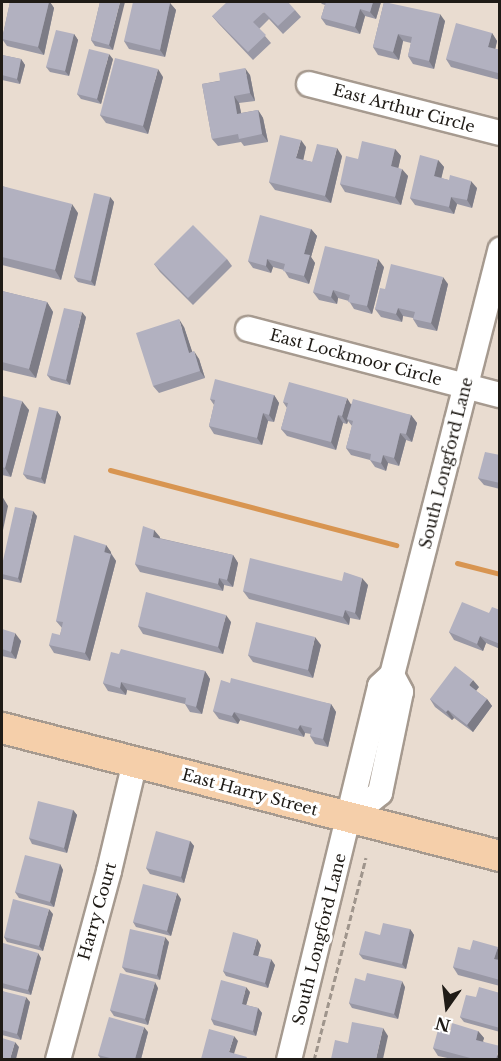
<!DOCTYPE html>
<style>
body{margin:0}
#map{position:relative;width:501px;height:1061px;overflow:hidden;background:#e9dcd0;font-family:"Libre Baskerville",serif}
div>[style]{position:absolute}
[style*='--x']{left:calc(var(--x)*1px);top:calc(var(--y)*1px);width:calc(var(--w)*1px);rotate:calc(var(--a)*1deg)}
.stream>*{height:5px;margin:-2.5px;padding:0 2.5px;transform-origin:2.5px;border-radius:2.5px;background:#d89551}
.path>*{height:3px;margin-top:-1.5px;transform-origin:0;background:repeating-linear-gradient(90deg,#9f958c 0 6px,transparent 0 9px)}
.roads{filter:drop-shadow(2px 0 #a69a8f) drop-shadow(-2px 0 #a69a8f) drop-shadow(0 2px #a69a8f) drop-shadow(0 -2px #a69a8f)}
.minor>*{height:24px;margin:-12px;padding:0 12px;transform-origin:12px;border-radius:12px;background:#fff}
.major>*{height:30px;margin:-15px;padding:0 15px;transform-origin:15px;border-radius:15px;background:#f5cfaa}
.wall>*{inset:0;background:#9998a5}
.shaded-wall>*{inset:0;background:#7d7c86}
.building>*{inset:0;background:#b2b1c0}
span{translate:-50% -50%;white-space:nowrap;text-align:center;line-height:1.15;-webkit-text-stroke:6px #fff;paint-order:stroke}
.street-label{font-size:16px;color:#1f1b16}
.frame{position:absolute;inset:0;border:3px solid #1f1b16;pointer-events:none}
.north{position:absolute;left:417px;top:977px;width:60px;height:60px;-webkit-text-stroke:4px #fff;paint-order:stroke;rotate:194deg;font-size:16px;font-weight:700;line-height:24px;text-align:center;color:#1f1b16}
.north::after{content:'';display:block;margin:auto;width:21px;height:27px;background:#1f1b16;clip-path:polygon(50% 0,100% 100%,50% 72%,0 100%)}
</style>
<div id="map">
<div class="stream">
<div style="--x:110;--y:470;--w:296;--a:14.7"></div>
<div style="--x:457;--y:563;--w:44;--a:14.3"></div>
</div>
<div class="path">
<div style="--x:314;--y:1060;--w:209;--a:-75.6"></div>
</div>
<div class="roads">
<div class="minor">
<div style="--x:309;--y:84;--w:197;--a:14.4"></div>
<div style="--x:248;--y:329;--w:260;--a:14.7"></div>
<div style="--x:349;--y:818;--w:40;--a:-39"></div>
<div style="--x:380;--y:793;--w:103;--a:-78.3"></div>
<div style="--x:401;--y:692;--w:19;--a:-118"></div>
<div style="--x:58;--y:1060;--w:196;--a:-74.9"></div>
<div style="--x:109;--y:871;--w:112;--a:-76.6"></div>
<div style="--x:289;--y:1060;--w:385;--a:-76.3"></div>
<div style="--x:380;--y:686;--w:16;--a:-43"></div>
<div style="--x:392;--y:675;--w:439;--a:-75.7"></div>
</div>
<div class="major">
<div style="--x:2;--y:728;--w:514;--a:14.41"></div>
</div>
</div>
<div class="wall">
<div style="clip-path:polygon(10px 2px,50px 2px,54px 8px,44px 55px,7px 46px,2px 39px)"></div>
<div style="clip-path:polygon(100px 2px,113px 50px,95px 46px,91px 40px)"></div>
<div style="clip-path:polygon(320px 2px,381px 2px,376px 19px,365px 16px,360px 34px,326px 25px,321px 18px,325px 5px,322px 4px)"></div>
<div style="clip-path:polygon(384px 2px,445px 21px,434px 69px,413px 64px,408px 56px,411px 43px,403px 41px,399px 60px,378px 55px,373px 47px)"></div>
<div style="clip-path:polygon(170px 3px,176px 10px,165px 57px,129px 49px,124px 41px)"></div>
<div style="clip-path:polygon(295px 10px,301px 17px,283px 34px,269px 19px,259px 29px,271px 43px,253px 60px,218px 23px,212px 16px)"></div>
<div style="clip-path:polygon(492px 33px,497px 41px,495px 49px,500px 50px,500px 80px,451px 67px,446px 59px)"></div>
<div style="clip-path:polygon(74px 34px,78px 40px,69px 76px,50px 72px,46px 67px)"></div>
<div style="clip-path:polygon(2px 55px,21px 59px,25px 65px,20px 84px,2px 80px)"></div>
<div style="clip-path:polygon(113px 59px,101px 104px,81px 99px,77px 94px)"></div>
<div style="clip-path:polygon(250px 75px,255px 101px,239px 103px,241px 113px,258px 110px,263px 118px,268px 142px,244px 146px,241px 142px,218px 146px,212px 139px,202px 84px)"></div>
<div style="clip-path:polygon(163px 77px,148px 134px,106px 123px,100px 115px)"></div>
<div style="clip-path:polygon(306px 147px,303px 160px,312px 162px,342px 156px,331px 203px,275px 190px,269px 182px)"></div>
<div style="clip-path:polygon(395px 149px,401px 156px,398px 168px,408px 176px,401px 205px,345px 192px,340px 184px,358px 159px)"></div>
<div style="clip-path:polygon(438px 160px,444px 167px,441px 178px,477px 188px,472px 208px,457px 204px,454px 214px,415px 205px,410px 198px)"></div>
<div style="clip-path:polygon(2px 186px,78px 213px,61px 280px,2px 265px)"></div>
<div style="clip-path:polygon(110px 197px,114px 202px,95px 286px,78px 282px,74px 277px)"></div>
<div style="clip-path:polygon(311px 229px,317px 236px,311px 257px,315px 263px,309px 284px,289px 278px,284px 270px,273px 267px,271px 273px,253px 268px,248px 261px)"></div>
<div style="clip-path:polygon(227px 259px,232px 266px,193px 305px,160px 272px,154px 264px)"></div>
<div style="clip-path:polygon(384px 267px,372px 314px,354px 309px,349px 301px,338px 298px,337px 304px,319px 300px,313px 292px)"></div>
<div style="clip-path:polygon(448px 284px,437px 331px,418px 327px,413px 319px,413px 318px,403px 316px,402px 322px,381px 317px,375px 309px,385px 289px)"></div>
<div style="clip-path:polygon(2px 291px,47px 302px,53px 312px,36px 378px,2px 370px)"></div>
<div style="clip-path:polygon(86px 317px,70px 385px,51px 380px,47px 375px)"></div>
<div style="clip-path:polygon(184px 327px,192px 352px,199px 359px,205px 378px,159px 393px,153px 386px)"></div>
<div style="clip-path:polygon(274px 395px,279px 403px,274px 422px,268px 421px,262px 445px,214px 434px,209px 426px,214px 405px,210px 399px)"></div>
<div style="clip-path:polygon(2px 396px,29px 410px,11px 477px,2px 475px)"></div>
<div style="clip-path:polygon(283px 402px,351px 404px,411px 415px,417px 423px,412px 442px,406px 440px,399px 466px,388px 463px,386px 471px,375px 467px,370px 460px,351px 455px,346px 448px,352px 426px,348px 421px,347px 424px,343px 423px,336px 450px,287px 436px,281px 429px,287px 408px)"></div>
<div style="clip-path:polygon(57px 411px,61px 417px,45px 484px,27px 479px,23px 474px)"></div>
<div style="clip-path:polygon(500px 455px,500px 489px,484px 485px,478px 478px)"></div>
<div style="clip-path:polygon(37px 516px,21px 583px,3px 579px,2px 577px,2px 565px)"></div>
<div style="clip-path:polygon(154px 530px,159px 538px,233px 555px,238px 563px,233px 587px,224px 585px,223px 591px,140px 572px,135px 564px)"></div>
<div style="clip-path:polygon(106px 545px,116px 561px,90px 661px,54px 653px,49px 645px,60px 635px,62px 628px,56px 621px)"></div>
<div style="clip-path:polygon(342px 581px,368px 585px,360px 620px,350px 618px,349px 625px,249px 599px,243px 591px)"></div>
<div style="clip-path:polygon(500px 610px,500px 649px,486px 643px,483px 651px,454px 640px,449px 632px,489px 613px)"></div>
<div style="clip-path:polygon(231px 622px,223px 654px,143px 634px,138px 626px)"></div>
<div style="clip-path:polygon(2px 629px,21px 641px,16px 659px,2px 656px)"></div>
<div style="clip-path:polygon(321px 645px,313px 678px,253px 662px,248px 655px)"></div>
<div style="clip-path:polygon(119px 654px,205px 671px,210px 679px,202px 714px,190px 712px,185px 704px,127px 690px,126px 695px,108px 691px,103px 683px)"></div>
<div style="clip-path:polygon(230px 683px,331px 704px,336px 712px,328px 747px,315px 744px,310px 736px,311px 734px,305px 733px,304px 737px,240px 720px,238px 724px,219px 719px,213px 711px)"></div>
<div style="clip-path:polygon(479px 687px,476px 691px,487px 699px,492px 706px,473px 732px,454px 718px,452px 720px,435px 707px,430px 699px)"></div>
<div style="clip-path:polygon(73px 810px,77px 815px,67px 853px,32px 844px,29px 838px)"></div>
<div style="clip-path:polygon(190px 841px,194px 846px,184px 883px,150px 874px,146px 868px)"></div>
<div style="clip-path:polygon(60px 864px,63px 870px,54px 907px,19px 898px,15px 892px)"></div>
<div style="clip-path:polygon(181px 899px,171px 936px,136px 927px,133px 922px)"></div>
<div style="clip-path:polygon(53px 914px,43px 951px,7px 942px,4px 937px)"></div>
<div style="clip-path:polygon(410px 929px,414px 935px,406px 969px,363px 959px,359px 954px,380px 935px)"></div>
<div style="clip-path:polygon(169px 942px,160px 980px,126px 972px,122px 967px)"></div>
<div style="clip-path:polygon(261px 945px,258px 956px,275px 965px,268px 988px,226px 976px,223px 971px)"></div>
<div style="clip-path:polygon(2px 948px,41px 958px,31px 995px,2px 988px)"></div>
<div style="clip-path:polygon(500px 949px,500px 986px,458px 975px,453px 967px,470px 950px)"></div>
<div style="clip-path:polygon(365px 981px,405px 987px,398px 1019px,352px 1008px,349px 1003px)"></div>
<div style="clip-path:polygon(158px 988px,148px 1025px,114px 1016px,110px 1010px)"></div>
<div style="clip-path:polygon(2px 991px,30px 1002px,21px 1040px,2px 1035px)"></div>
<div style="clip-path:polygon(250px 992px,246px 1005px,258px 1008px,262px 1013px,256px 1036px,214px 1025px,211px 1019px)"></div>
<div style="clip-path:polygon(500px 993px,500px 1032px,464px 1022px,460px 1017px,476px 997px)"></div>
<div style="clip-path:polygon(478px 1031px,484px 1038px,483px 1041px,500px 1059px,452px 1059px,438px 1056px,433px 1048px,450px 1033px)"></div>
<div style="clip-path:polygon(148px 1032px,141px 1059px,101px 1059px,98px 1055px)"></div>
</div>
<div class="shaded-wall">
<div style="clip-path:polygon(49px 2px,50px 2px,54px 8px,44px 55px,38px 47px)"></div>
<div style="clip-path:polygon(120px 2px,125px 2px,113px 50px,109px 45px)"></div>
<div style="clip-path:polygon(373px 2px,381px 2px,376px 19px,370px 12px)"></div>
<div style="clip-path:polygon(170px 3px,176px 10px,165px 57px,160px 50px)"></div>
<div style="clip-path:polygon(360px 9px,365px 16px,360px 34px,355px 27px)"></div>
<div style="clip-path:polygon(440px 14px,445px 21px,434px 69px,429px 61px)"></div>
<div style="clip-path:polygon(492px 33px,497px 41px,494px 55px,488px 47px)"></div>
<div style="clip-path:polygon(74px 34px,78px 40px,69px 76px,65px 71px)"></div>
<div style="clip-path:polygon(398px 34px,403px 41px,399px 60px,393px 52px)"></div>
<div style="clip-path:polygon(109px 54px,113px 59px,101px 104px,97px 99px)"></div>
<div style="clip-path:polygon(21px 59px,25px 65px,20px 84px,17px 79px)"></div>
<div style="clip-path:polygon(245px 68px,250px 75px,255px 101px,250px 93px)"></div>
<div style="clip-path:polygon(158px 69px,163px 77px,148px 134px,143px 126px)"></div>
<div style="clip-path:polygon(234px 96px,239px 103px,243px 122px,237px 114px)"></div>
<div style="clip-path:polygon(258px 110px,263px 118px,268px 142px,262px 134px)"></div>
<div style="clip-path:polygon(301px 140px,306px 147px,302px 166px,296px 158px)"></div>
<div style="clip-path:polygon(337px 148px,342px 156px,331px 203px,325px 196px)"></div>
<div style="clip-path:polygon(395px 149px,401px 156px,397px 174px,391px 166px)"></div>
<div style="clip-path:polygon(438px 160px,444px 167px,440px 184px,434px 176px)"></div>
<div style="clip-path:polygon(402px 169px,408px 176px,401px 205px,395px 197px)"></div>
<div style="clip-path:polygon(471px 181px,477px 188px,472px 208px,467px 200px)"></div>
<div style="clip-path:polygon(110px 197px,114px 202px,95px 286px,91px 281px)"></div>
<div style="clip-path:polygon(451px 197px,457px 204px,454px 214px,449px 207px)"></div>
<div style="clip-path:polygon(72px 204px,78px 213px,61px 280px,55px 270px)"></div>
<div style="clip-path:polygon(311px 229px,317px 236px,311px 257px,315px 263px,309px 284px,304px 276px,304px 254px)"></div>
<div style="clip-path:polygon(267px 259px,273px 267px,271px 273px,266px 266px)"></div>
<div style="clip-path:polygon(378px 259px,384px 267px,372px 314px,367px 306px)"></div>
<div style="clip-path:polygon(443px 277px,448px 284px,437px 331px,431px 323px)"></div>
<div style="clip-path:polygon(333px 290px,338px 298px,337px 304px,331px 297px)"></div>
<div style="clip-path:polygon(47px 302px,53px 312px,36px 378px,29px 369px)"></div>
<div style="clip-path:polygon(398px 308px,403px 316px,402px 322px,396px 314px)"></div>
<div style="clip-path:polygon(82px 312px,86px 317px,70px 385px,66px 380px)"></div>
<div style="clip-path:polygon(179px 319px,184px 327px,195px 360px,189px 353px)"></div>
<div style="clip-path:polygon(194px 351px,199px 359px,205px 378px,200px 371px)"></div>
<div style="clip-path:polygon(274px 395px,279px 403px,274px 422px,269px 415px)"></div>
<div style="clip-path:polygon(347px 398px,352px 406px,347px 419px,348px 421px,347px 424px,342px 416px)"></div>
<div style="clip-path:polygon(22px 401px,29px 410px,11px 477px,5px 468px)"></div>
<div style="clip-path:polygon(57px 411px,61px 417px,45px 484px,41px 478px)"></div>
<div style="clip-path:polygon(263px 413px,268px 421px,262px 445px,257px 438px)"></div>
<div style="clip-path:polygon(338px 415px,343px 423px,336px 450px,331px 442px)"></div>
<div style="clip-path:polygon(411px 415px,417px 423px,412px 442px,406px 434px)"></div>
<div style="clip-path:polygon(400px 433px,406px 440px,399px 466px,394px 458px)"></div>
<div style="clip-path:polygon(383px 455px,388px 463px,386px 471px,381px 463px)"></div>
<div style="clip-path:polygon(2px 496px,8px 506px,2px 535px)"></div>
<div style="clip-path:polygon(33px 511px,37px 516px,21px 583px,18px 578px)"></div>
<div style="clip-path:polygon(154px 530px,160px 537px,159px 544px,153px 537px)"></div>
<div style="clip-path:polygon(106px 545px,111px 552px,111px 555px,111px 554px,116px 561px,90px 661px,85px 653px)"></div>
<div style="clip-path:polygon(233px 555px,238px 563px,233px 587px,227px 580px)"></div>
<div style="clip-path:polygon(219px 578px,224px 585px,223px 591px,218px 584px)"></div>
<div style="clip-path:polygon(362px 578px,368px 585px,360px 620px,355px 613px)"></div>
<div style="clip-path:polygon(345px 610px,350px 618px,349px 625px,343px 617px)"></div>
<div style="clip-path:polygon(226px 615px,231px 622px,223px 654px,218px 647px)"></div>
<div style="clip-path:polygon(15px 633px,21px 641px,16px 659px,11px 652px)"></div>
<div style="clip-path:polygon(480px 636px,486px 643px,483px 651px,477px 644px)"></div>
<div style="clip-path:polygon(315px 637px,321px 645px,313px 678px,308px 670px)"></div>
<div style="clip-path:polygon(205px 671px,210px 679px,202px 714px,196px 707px)"></div>
<div style="clip-path:polygon(473px 680px,479px 687px,474px 693px,469px 685px)"></div>
<div style="clip-path:polygon(121px 682px,127px 690px,126px 695px,120px 688px)"></div>
<div style="clip-path:polygon(487px 699px,492px 706px,473px 732px,467px 725px)"></div>
<div style="clip-path:polygon(331px 704px,336px 712px,328px 747px,323px 739px)"></div>
<div style="clip-path:polygon(448px 710px,454px 718px,452px 720px,446px 712px)"></div>
<div style="clip-path:polygon(234px 712px,240px 720px,238px 724px,232px 716px)"></div>
<div style="clip-path:polygon(300px 725px,305px 733px,304px 737px,298px 729px)"></div>
<div style="clip-path:polygon(73px 810px,77px 815px,67px 853px,64px 848px)"></div>
<div style="clip-path:polygon(190px 841px,194px 846px,184px 883px,181px 877px)"></div>
<div style="clip-path:polygon(60px 864px,63px 870px,54px 907px,50px 902px)"></div>
<div style="clip-path:polygon(177px 893px,181px 899px,171px 936px,167px 931px)"></div>
<div style="clip-path:polygon(49px 909px,53px 914px,43px 951px,39px 946px)"></div>
<div style="clip-path:polygon(410px 929px,414px 935px,406px 969px,402px 964px)"></div>
<div style="clip-path:polygon(165px 937px,169px 942px,160px 980px,157px 975px)"></div>
<div style="clip-path:polygon(257px 939px,261px 945px,257px 960px,253px 955px)"></div>
<div style="clip-path:polygon(498px 947px,500px 949px,500px 966px,494px 959px)"></div>
<div style="clip-path:polygon(38px 953px,41px 958px,31px 995px,28px 990px)"></div>
<div style="clip-path:polygon(271px 959px,275px 965px,268px 988px,265px 983px)"></div>
<div style="clip-path:polygon(402px 981px,405px 987px,398px 1019px,394px 1014px)"></div>
<div style="clip-path:polygon(155px 982px,158px 988px,148px 1025px,145px 1019px)"></div>
<div style="clip-path:polygon(246px 987px,250px 992px,245px 1009px,242px 1004px)"></div>
<div style="clip-path:polygon(26px 997px,30px 1002px,21px 1040px,17px 1034px)"></div>
<div style="clip-path:polygon(258px 1008px,262px 1013px,256px 1036px,253px 1031px)"></div>
<div style="clip-path:polygon(144px 1027px,148px 1032px,141px 1059px,135px 1059px)"></div>
<div style="clip-path:polygon(383px 1028px,388px 1036px,383px 1059px,376px 1059px)"></div>
<div style="clip-path:polygon(478px 1031px,484px 1038px,481px 1047px,476px 1040px)"></div>
<div style="clip-path:polygon(234px 1036px,238px 1041px,233px 1057px,229px 1052px)"></div>
<div style="clip-path:polygon(15px 1042px,19px 1047px,16px 1059px,10px 1059px)"></div>
<div style="clip-path:polygon(500px 1048px,500px 1059px,496px 1059px)"></div>
</div>
<div class="building">
<div style="clip-path:polygon(10px 2px,49px 2px,38px 47px,2px 39px)"></div>
<div style="clip-path:polygon(100px 2px,120px 2px,109px 45px,91px 40px)"></div>
<div style="clip-path:polygon(133px 2px,165px 2px,170px 3px,160px 50px,124px 41px)"></div>
<div style="clip-path:polygon(227px 2px,288px 2px,295px 10px,278px 26px,264px 12px,253px 22px,266px 35px,248px 52px,212px 16px)"></div>
<div style="clip-path:polygon(326px 2px,373px 2px,370px 12px,360px 9px,355px 27px,321px 18px)"></div>
<div style="clip-path:polygon(384px 2px,440px 14px,429px 61px,408px 56px,412px 37px,398px 34px,393px 52px,373px 47px)"></div>
<div style="clip-path:polygon(456px 23px,492px 33px,488px 47px,500px 50px,500px 67px,498px 73px,446px 59px)"></div>
<div style="clip-path:polygon(56px 30px,74px 34px,65px 71px,46px 67px)"></div>
<div style="clip-path:polygon(89px 49px,109px 54px,97px 99px,77px 94px)"></div>
<div style="clip-path:polygon(2px 55px,21px 59px,17px 79px,2px 75px)"></div>
<div style="clip-path:polygon(115px 58px,158px 69px,143px 126px,100px 115px)"></div>
<div style="clip-path:polygon(245px 68px,250px 93px,234px 96px,237px 114px,258px 110px,262px 134px,239px 139px,238px 134px,212px 139px,202px 84px,220px 81px,219px 73px)"></div>
<div style="clip-path:polygon(280px 135px,301px 140px,296px 158px,312px 162px,317px 144px,337px 148px,325px 196px,269px 182px)"></div>
<div style="clip-path:polygon(362px 141px,395px 149px,391px 166px,402px 169px,395px 197px,340px 184px,346px 156px,358px 159px)"></div>
<div style="clip-path:polygon(420px 155px,438px 160px,434px 176px,449px 180px,450px 175px,471px 181px,467px 200px,451px 197px,449px 207px,410px 198px)"></div>
<div style="clip-path:polygon(2px 186px,72px 204px,55px 270px,2px 257px)"></div>
<div style="clip-path:polygon(94px 193px,110px 197px,91px 281px,74px 277px)"></div>
<div style="clip-path:polygon(260px 215px,311px 229px,304px 254px,310px 255px,304px 276px,283px 271px,285px 264px,267px 259px,266px 266px,248px 261px)"></div>
<div style="clip-path:polygon(193px 225px,227px 259px,188px 298px,154px 264px)"></div>
<div style="clip-path:polygon(325px 246px,378px 259px,367px 306px,348px 302px,350px 295px,333px 290px,331px 297px,313px 292px)"></div>
<div style="clip-path:polygon(391px 264px,443px 277px,431px 323px,413px 319px,415px 312px,398px 308px,396px 314px,375px 309px,380px 288px,385px 289px)"></div>
<div style="clip-path:polygon(2px 291px,47px 302px,29px 369px,2px 362px)"></div>
<div style="clip-path:polygon(64px 308px,82px 312px,66px 380px,47px 375px)"></div>
<div style="clip-path:polygon(179px 319px,189px 353px,194px 351px,200px 371px,153px 386px,136px 333px)"></div>
<div style="clip-path:polygon(215px 379px,274px 395px,269px 415px,263px 413px,257px 438px,209px 426px,215px 400px,210px 399px)"></div>
<div style="clip-path:polygon(289px 382px,347px 398px,342px 416px,338px 415px,331px 442px,281px 429px,288px 403px,283px 402px)"></div>
<div style="clip-path:polygon(2px 396px,22px 401px,5px 468px,2px 467px)"></div>
<div style="clip-path:polygon(353px 399px,411px 415px,406px 434px,400px 433px,394px 458px,383px 455px,381px 463px,370px 460px,371px 454px,346px 448px,353px 421px,347px 419px)"></div>
<div style="clip-path:polygon(39px 407px,57px 411px,41px 478px,23px 474px)"></div>
<div style="clip-path:polygon(485px 452px,500px 455px,500px 483px,478px 478px)"></div>
<div style="clip-path:polygon(15px 507px,33px 511px,18px 578px,2px 574px,2px 565px)"></div>
<div style="clip-path:polygon(143px 526px,154px 530px,153px 537px,233px 555px,227px 580px,219px 578px,218px 584px,135px 564px)"></div>
<div style="clip-path:polygon(74px 535px,106px 545px,104px 552px,111px 554px,85px 653px,49px 645px,52px 633px,60px 635px,63px 622px,56px 621px)"></div>
<div style="clip-path:polygon(250px 558px,342px 581px,344px 572px,362px 578px,355px 613px,345px 610px,343px 617px,243px 591px)"></div>
<div style="clip-path:polygon(146px 592px,226px 615px,218px 647px,138px 626px)"></div>
<div style="clip-path:polygon(462px 602px,489px 613px,492px 607px,500px 610px,500px 644px,480px 636px,477px 644px,449px 632px)"></div>
<div style="clip-path:polygon(256px 622px,315px 637px,308px 670px,248px 655px)"></div>
<div style="clip-path:polygon(2px 629px,15px 633px,11px 652px,2px 649px)"></div>
<div style="clip-path:polygon(121px 649px,205px 671px,196px 707px,185px 704px,186px 698px,121px 682px,120px 688px,103px 683px,111px 652px,119px 654px)"></div>
<div style="clip-path:polygon(455px 666px,473px 680px,469px 685px,487px 699px,467px 725px,448px 710px,446px 712px,430px 699px)"></div>
<div style="clip-path:polygon(231px 678px,331px 704px,323px 739px,310px 736px,312px 728px,300px 725px,298px 729px,234px 712px,232px 716px,213px 711px,221px 680px,230px 683px)"></div>
<div style="clip-path:polygon(38px 801px,73px 810px,64px 848px,29px 838px)"></div>
<div style="clip-path:polygon(156px 831px,190px 841px,181px 877px,146px 868px)"></div>
<div style="clip-path:polygon(25px 855px,60px 864px,50px 902px,15px 892px)"></div>
<div style="clip-path:polygon(143px 884px,177px 893px,167px 931px,133px 922px)"></div>
<div style="clip-path:polygon(13px 899px,49px 909px,39px 946px,4px 937px)"></div>
<div style="clip-path:polygon(383px 923px,410px 929px,402px 964px,359px 954px,365px 931px,380px 935px)"></div>
<div style="clip-path:polygon(130px 929px,165px 937px,157px 975px,122px 967px)"></div>
<div style="clip-path:polygon(233px 932px,257px 939px,253px 955px,271px 959px,265px 983px,223px 971px)"></div>
<div style="clip-path:polygon(473px 940px,498px 947px,494px 959px,500px 960px,500px 980px,453px 967px,458px 947px,470px 950px)"></div>
<div style="clip-path:polygon(3px 943px,38px 953px,28px 990px,2px 983px,2px 948px)"></div>
<div style="clip-path:polygon(120px 973px,155px 982px,145px 1019px,110px 1010px)"></div>
<div style="clip-path:polygon(367px 973px,402px 981px,394px 1014px,349px 1003px,355px 978px,365px 981px)"></div>
<div style="clip-path:polygon(221px 980px,246px 987px,242px 1004px,258px 1008px,253px 1031px,211px 1019px)"></div>
<div style="clip-path:polygon(479px 987px,500px 993px,500px 999px,498px 1005px,500px 1006px,500px 1028px,460px 1017px,466px 995px,476px 997px)"></div>
<div style="clip-path:polygon(2px 991px,26px 997px,17px 1034px,2px 1030px)"></div>
<div style="clip-path:polygon(109px 1017px,144px 1027px,135px 1059px,114px 1059px,98px 1055px)"></div>
<div style="clip-path:polygon(352px 1022px,383px 1028px,376px 1059px,331px 1059px,335px 1040px,348px 1043px)"></div>
<div style="clip-path:polygon(452px 1023px,478px 1031px,476px 1040px,500px 1046px,496px 1059px,474px 1059px,433px 1048px,438px 1030px,450px 1033px)"></div>
<div style="clip-path:polygon(209px 1029px,234px 1036px,229px 1052px,247px 1057px,246px 1059px,201px 1059px)"></div>
<div style="clip-path:polygon(2px 1038px,15px 1042px,10px 1059px,2px 1059px)"></div>
</div>
<div class="street-label">
<span style="left:404px;top:108px;rotate:15deg">East Arthur Circle</span>
<span style="left:356px;top:357px;rotate:15deg">East Lockmoor Circle</span>
<span style="left:446px;top:463px;rotate:-76deg">South Longford Lane</span>
<span style="left:250px;top:792px;rotate:15deg">East Harry Street</span>
<span style="left:97px;top:911px;rotate:-74deg">Harry Court</span>
<span style="left:319px;top:939px;rotate:-76deg">South Longford Lane</span>
</div>
<div class="frame"></div>
<div class="north">N</div>
</div>
